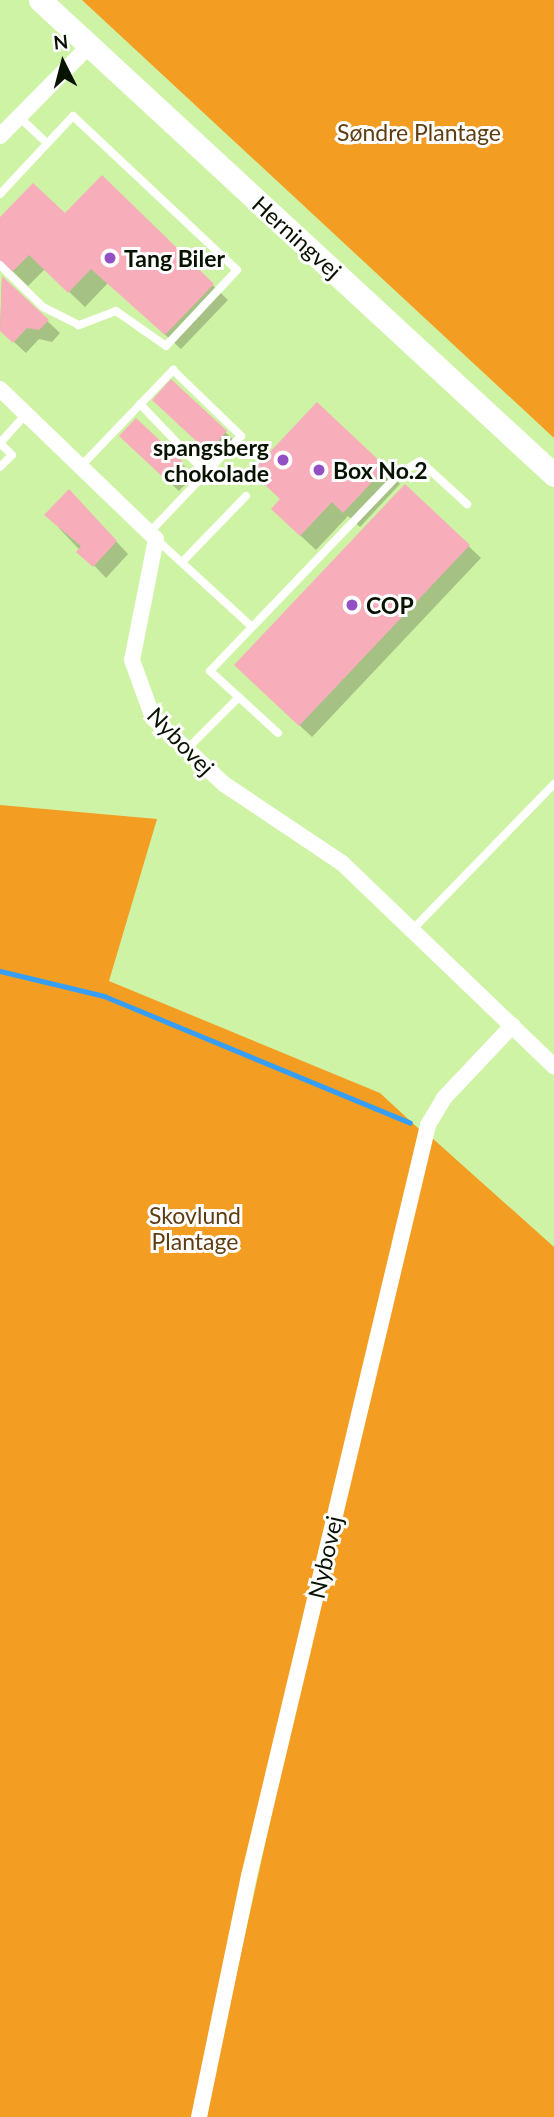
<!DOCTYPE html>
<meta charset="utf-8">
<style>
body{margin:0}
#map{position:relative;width:554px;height:2117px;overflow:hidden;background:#cff3a5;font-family:Lato,sans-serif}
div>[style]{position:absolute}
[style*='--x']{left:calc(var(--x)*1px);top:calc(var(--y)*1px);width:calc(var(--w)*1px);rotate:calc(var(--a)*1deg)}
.forest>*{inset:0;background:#f39d22}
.shadow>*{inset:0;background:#0003}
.stream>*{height:5px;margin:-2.5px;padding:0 2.5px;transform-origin:2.5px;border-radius:2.5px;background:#379ef6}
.building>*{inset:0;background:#f7aeba}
.lane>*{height:8px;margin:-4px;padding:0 4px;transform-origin:4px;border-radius:4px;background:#fff}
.street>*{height:16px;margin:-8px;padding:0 8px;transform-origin:8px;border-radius:8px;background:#fff}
.secondary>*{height:23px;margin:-11.5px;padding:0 11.5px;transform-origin:11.5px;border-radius:11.5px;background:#fff}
.dots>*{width:19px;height:19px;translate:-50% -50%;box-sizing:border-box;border:4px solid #fff;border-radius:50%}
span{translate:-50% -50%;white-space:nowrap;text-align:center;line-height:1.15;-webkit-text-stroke:6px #fff;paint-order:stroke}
.park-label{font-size:23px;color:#603d10}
.street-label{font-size:23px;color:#071200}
.poi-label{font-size:23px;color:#071200;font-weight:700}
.left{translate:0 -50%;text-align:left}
.right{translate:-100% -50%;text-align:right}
.north{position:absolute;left:28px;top:28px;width:70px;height:70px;-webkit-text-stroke:5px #fff;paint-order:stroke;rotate:354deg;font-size:19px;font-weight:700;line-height:28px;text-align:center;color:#071200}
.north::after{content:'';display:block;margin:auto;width:24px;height:32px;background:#071200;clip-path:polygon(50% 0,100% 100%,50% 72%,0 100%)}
</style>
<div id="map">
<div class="forest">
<div style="clip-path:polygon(82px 0,554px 0,554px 438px)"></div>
<div style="clip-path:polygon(0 805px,157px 819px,109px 981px,380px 1093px,420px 1130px,300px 1631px,194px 2117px,0 2117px)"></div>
<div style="clip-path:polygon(431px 1137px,554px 1247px,554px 2117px,205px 2117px,311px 1635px)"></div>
</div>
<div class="shadow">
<div style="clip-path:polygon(102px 178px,228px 300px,181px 349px,108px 283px,85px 307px,45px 269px,28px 286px,0 259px,0 220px,65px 216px)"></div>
<div style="clip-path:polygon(2px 278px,60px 333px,52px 342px,39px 339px,26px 353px,0 329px)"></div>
<div style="clip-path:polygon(171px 381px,238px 444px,221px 462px,166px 412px)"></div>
<div style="clip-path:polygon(317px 405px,400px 484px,360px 527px,348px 516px,316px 550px,288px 524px,282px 500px)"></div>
<div style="clip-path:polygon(136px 420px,194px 475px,179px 491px,133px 448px)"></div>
<div style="clip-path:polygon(406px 486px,481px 558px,312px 737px,248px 677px)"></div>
<div style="clip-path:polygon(81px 504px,128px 554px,106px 578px,58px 527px)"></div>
</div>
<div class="stream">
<div style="--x:0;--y:971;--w:107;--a:13.5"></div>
<div style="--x:104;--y:996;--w:331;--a:22.5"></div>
</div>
<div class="building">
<div style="clip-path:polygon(102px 175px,214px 284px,165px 335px,91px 269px,68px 293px,29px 255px,12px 272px,0 261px,0 217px,33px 183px,65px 213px)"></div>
<div style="clip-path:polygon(2px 276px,49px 320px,39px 330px,27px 328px,13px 343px,0 331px)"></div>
<div style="clip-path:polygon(171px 379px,227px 431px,208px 452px,152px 400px)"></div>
<div style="clip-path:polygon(317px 402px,386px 467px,343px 513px,332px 502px,300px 536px,271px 509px,280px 499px,251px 472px)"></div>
<div style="clip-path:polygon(136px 418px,183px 462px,166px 480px,119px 436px)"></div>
<div style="clip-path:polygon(405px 484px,470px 545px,299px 726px,234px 665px)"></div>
<div style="clip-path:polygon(69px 489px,117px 541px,93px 567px,76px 552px,81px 546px,44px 515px)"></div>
</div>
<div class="lane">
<div style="--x:19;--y:117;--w:38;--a:43"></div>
<div style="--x:0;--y:194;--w:107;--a:-46.9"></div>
<div style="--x:73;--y:116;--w:225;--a:43.2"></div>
<div style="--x:237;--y:270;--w:104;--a:133.1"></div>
<div style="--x:166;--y:346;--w:61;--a:-145"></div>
<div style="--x:116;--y:311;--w:40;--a:159"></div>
<div style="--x:79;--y:325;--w:40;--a:-153.4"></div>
<div style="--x:43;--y:307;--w:60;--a:-135.7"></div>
<div style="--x:140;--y:404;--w:95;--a:46.3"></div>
<div style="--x:0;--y:443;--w:39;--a:-48"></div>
<div style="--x:0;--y:443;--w:17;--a:45"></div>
<div style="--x:12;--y:455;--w:17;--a:135"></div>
<div style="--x:82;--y:465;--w:132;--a:-46.2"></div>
<div style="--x:173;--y:370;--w:95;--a:44.1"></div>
<div style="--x:241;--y:436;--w:131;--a:133.5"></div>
<div style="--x:156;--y:539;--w:129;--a:42.5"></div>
<div style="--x:184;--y:560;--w:89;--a:-45.9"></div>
<div style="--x:278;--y:733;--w:92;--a:-137.6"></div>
<div style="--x:210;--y:671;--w:274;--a:-46.2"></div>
<div style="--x:400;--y:473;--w:23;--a:-31"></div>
<div style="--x:420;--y:461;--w:64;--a:42.5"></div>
<div style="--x:186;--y:750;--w:75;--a:-45"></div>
<div style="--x:412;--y:930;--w:204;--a:-45.8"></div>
</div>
<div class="street">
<div style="--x:0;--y:136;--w:127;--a:-45.3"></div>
<div style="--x:0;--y:389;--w:216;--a:43.9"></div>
<div style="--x:156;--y:539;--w:123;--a:101.2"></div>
<div style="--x:132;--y:660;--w:62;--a:70.1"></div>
<div style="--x:153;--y:718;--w:97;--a:42.9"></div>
<div style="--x:224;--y:784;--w:142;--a:33.8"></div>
<div style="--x:342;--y:863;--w:294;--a:43.8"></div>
<div style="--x:199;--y:2117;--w:246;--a:-78.3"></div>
<div style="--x:249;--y:1876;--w:772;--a:-76.59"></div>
<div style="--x:428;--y:1125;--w:31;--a:-59"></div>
<div style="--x:444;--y:1098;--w:100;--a:-46.6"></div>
</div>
<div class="secondary">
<div style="--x:40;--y:0;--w:700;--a:42.74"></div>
</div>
<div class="dots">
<div style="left:110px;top:258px;background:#9350c4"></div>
<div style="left:283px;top:460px;background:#9350c4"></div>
<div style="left:319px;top:470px;background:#9350c4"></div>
<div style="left:352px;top:605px;background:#9350c4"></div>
</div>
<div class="park-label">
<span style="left:419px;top:132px">Søndre Plantage</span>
<span style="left:195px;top:1228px">Skovlund<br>Plantage</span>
</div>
<div class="street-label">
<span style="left:297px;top:237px;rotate:42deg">Herningvej</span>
<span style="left:181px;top:741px;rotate:46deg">Nybovej</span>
<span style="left:325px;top:1557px;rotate:-77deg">Nybovej</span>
</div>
<div class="poi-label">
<span class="left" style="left:124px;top:258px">Tang Biler</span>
<span class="right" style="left:269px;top:460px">spangsberg<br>chokolade</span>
<span class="left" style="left:333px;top:470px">Box No.2</span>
<span class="left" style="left:366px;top:605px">COP</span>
</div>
<div class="north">N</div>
</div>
